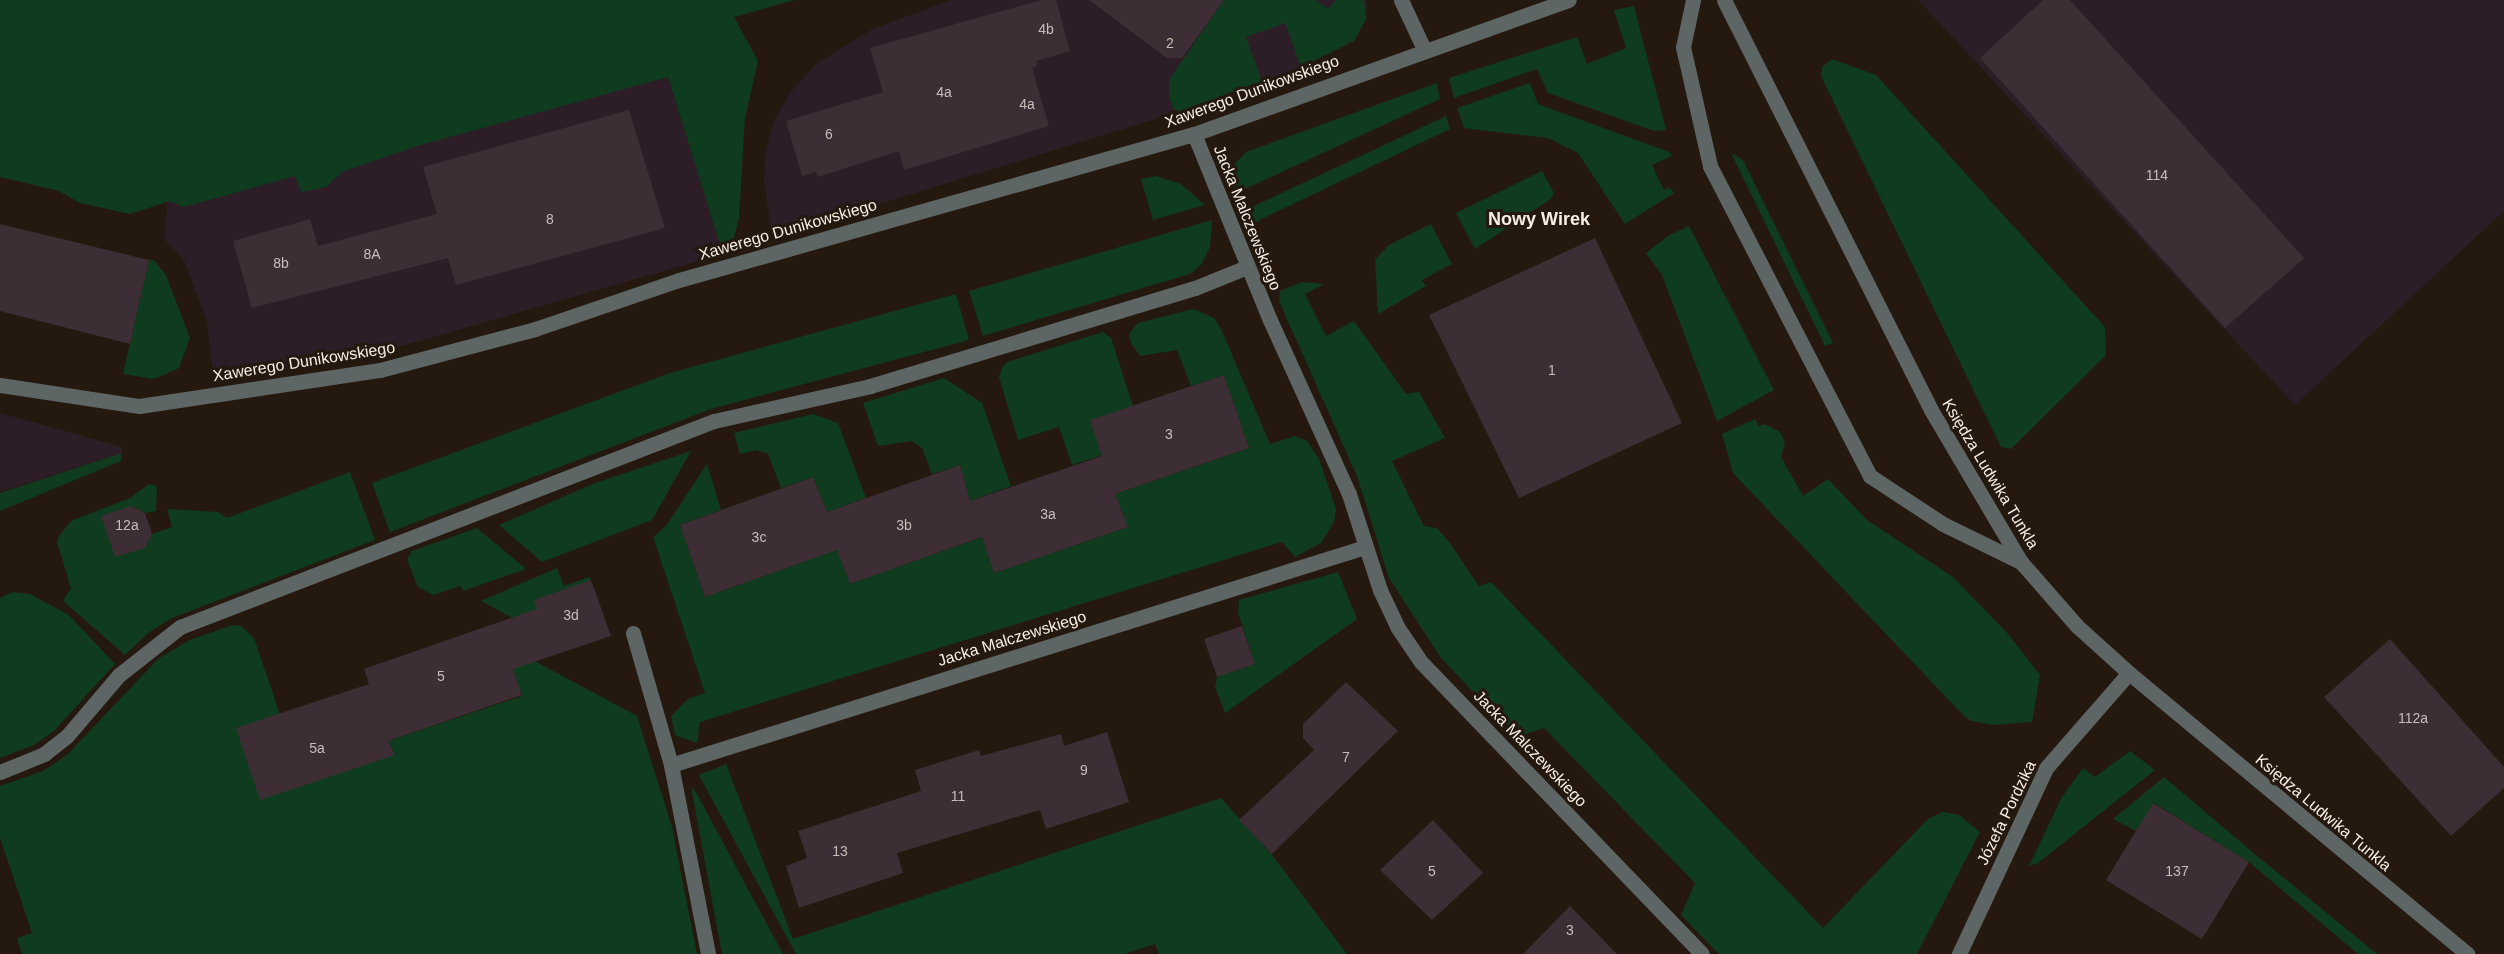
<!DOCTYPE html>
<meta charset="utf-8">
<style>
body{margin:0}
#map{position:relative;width:2504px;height:954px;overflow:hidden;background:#25190f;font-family:Helvetica,sans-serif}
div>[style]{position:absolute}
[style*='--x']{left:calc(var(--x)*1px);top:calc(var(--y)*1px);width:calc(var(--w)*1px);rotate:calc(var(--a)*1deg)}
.commercial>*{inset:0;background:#2d1d27}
.green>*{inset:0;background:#0f3b1e}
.building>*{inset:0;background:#3d2d34}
.service>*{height:15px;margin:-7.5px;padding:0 7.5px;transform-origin:7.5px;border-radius:7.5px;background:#5d6665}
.minor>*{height:15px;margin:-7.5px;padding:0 7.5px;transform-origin:7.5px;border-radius:7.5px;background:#5d6665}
.tertiary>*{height:15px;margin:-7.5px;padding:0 7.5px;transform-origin:7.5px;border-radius:7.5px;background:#5d6665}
span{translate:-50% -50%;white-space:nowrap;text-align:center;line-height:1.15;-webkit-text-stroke:6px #25190f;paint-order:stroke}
.number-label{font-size:14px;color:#c8beba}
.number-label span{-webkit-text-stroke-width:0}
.street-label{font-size:16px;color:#f7eee7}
.neighbourhood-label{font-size:18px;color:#f7eee7;font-weight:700}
</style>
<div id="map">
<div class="commercial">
<div style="clip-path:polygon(951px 0,1364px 0,1367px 4px,1366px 19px,1354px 41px,1301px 67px,1175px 113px,772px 237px,764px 180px,766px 150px,773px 123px,789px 94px,817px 63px,873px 29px)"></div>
<div style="clip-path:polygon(1918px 0,2504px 0,2504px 211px,2295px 405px)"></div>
<div style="clip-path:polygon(656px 39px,723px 254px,374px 354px,214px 380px,207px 321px,184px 260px,164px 239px,170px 171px)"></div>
<div style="clip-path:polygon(0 413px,122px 447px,122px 453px,0 492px)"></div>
</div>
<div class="green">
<div style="clip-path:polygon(0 0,795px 0,734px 17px,758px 61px,745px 118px,739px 218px,734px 237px,723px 254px,668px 77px,417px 146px,342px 172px,326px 187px,301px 192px,295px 176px,184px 207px,170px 201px,130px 214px,80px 203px,59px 191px,0 177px)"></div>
<div style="clip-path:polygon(1224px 0,1316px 0,1328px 9px,1336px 0,1364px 0,1366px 19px,1354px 41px,1301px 67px,1285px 23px,1246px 37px,1262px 81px,1175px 113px,1169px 97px,1169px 80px)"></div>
<div style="clip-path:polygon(1634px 6px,1666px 130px,1654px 131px,1548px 93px,1537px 69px,1454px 98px,1449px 78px,1577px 37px,1587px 64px,1626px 48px,1614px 10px)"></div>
<div style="clip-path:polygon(1832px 59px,1876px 75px,2105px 327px,2106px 355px,2011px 449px,2001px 447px,1821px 76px,1822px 67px)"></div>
<div style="clip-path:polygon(1437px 83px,1440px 99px,1234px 194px,1231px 185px,1233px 166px,1246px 152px)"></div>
<div style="clip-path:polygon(1530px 83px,1538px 104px,1669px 152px,1672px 156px,1652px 165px,1664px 190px,1669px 187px,1674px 193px,1625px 224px,1578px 153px,1548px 138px,1464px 128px,1457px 108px)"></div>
<div style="clip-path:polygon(1446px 116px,1450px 129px,1253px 223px,1245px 220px,1241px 212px)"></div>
<div style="clip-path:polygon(1731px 153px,1743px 160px,1833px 343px,1825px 346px)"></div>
<div style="clip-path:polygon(1542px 171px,1554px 193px,1551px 199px,1475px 249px,1456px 213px)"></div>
<div style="clip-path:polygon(1156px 176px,1181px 184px,1205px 205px,1153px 220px,1141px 179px)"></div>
<div style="clip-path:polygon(1212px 220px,1210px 247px,1201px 265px,1190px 274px,983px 336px,969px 291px)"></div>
<div style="clip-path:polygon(1431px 224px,1452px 264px,1422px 280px,1426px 286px,1378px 314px,1375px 259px,1389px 245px)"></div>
<div style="clip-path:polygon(1689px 226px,1774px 390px,1717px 421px,1662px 275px,1646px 253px,1668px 236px)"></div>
<div style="clip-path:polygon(149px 260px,154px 260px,166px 275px,190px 338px,179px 368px,154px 379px,123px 374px)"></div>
<div style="clip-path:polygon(1302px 282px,1324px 284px,1305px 294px,1326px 336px,1354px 321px,1406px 394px,1419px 392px,1445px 438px,1392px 461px,1424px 526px,1437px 528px,1449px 542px,1479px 586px,1491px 582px,1823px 928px,1928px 819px,1943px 812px,1959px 815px,1980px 832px,1917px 954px,1719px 954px,1681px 915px,1695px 883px,1544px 728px,1516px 737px,1441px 658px,1389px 578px,1357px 476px,1279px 301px,1280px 291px)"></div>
<div style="clip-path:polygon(956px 294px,969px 340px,711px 409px,390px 532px,372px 483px,670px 373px)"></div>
<div style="clip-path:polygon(1193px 309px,1214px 318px,1222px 331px,1270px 444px,1295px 436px,1307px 441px,1319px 459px,1336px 509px,1334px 522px,1321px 543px,1295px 557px,1282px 542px,700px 722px,697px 743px,675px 735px,671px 716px,688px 699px,705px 693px,653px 537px,666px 526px,707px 464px,721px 510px,680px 525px,705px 597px,837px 550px,850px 584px,982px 537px,994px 573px,1128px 527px,1115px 494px,1249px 448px,1224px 375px,1191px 386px,1177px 350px,1140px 356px,1131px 343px,1129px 334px,1138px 323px)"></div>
<div style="clip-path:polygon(1103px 332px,1111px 338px,1133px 406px,1102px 455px,1072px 465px,1059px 427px,1018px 440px,999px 377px,1002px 368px,1007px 362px)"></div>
<div style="clip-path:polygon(944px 378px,982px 403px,1011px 486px,970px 501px,960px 465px,932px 474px,922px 448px,912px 441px,878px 446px,863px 403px)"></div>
<div style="clip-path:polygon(813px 414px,838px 423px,866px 498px,827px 512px,813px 477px,781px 488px,768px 454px,757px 450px,740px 454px,734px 433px)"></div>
<div style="clip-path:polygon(1755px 419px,1759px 426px,1765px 424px,1780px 432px,1785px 442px,1781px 457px,1803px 496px,1828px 479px,1867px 520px,1953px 577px,2008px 634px,2040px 675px,2032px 722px,1995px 725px,1971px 721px,1963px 715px,1733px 473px,1722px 434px)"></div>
<div style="clip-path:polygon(691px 451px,652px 520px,542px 562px,499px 525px,595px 483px)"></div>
<div style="clip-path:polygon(122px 453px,121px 461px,0 511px,0 493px)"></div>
<div style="clip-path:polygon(350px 472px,375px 540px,172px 618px,148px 633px,125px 655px,63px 601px,71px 588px,57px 542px,59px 536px,71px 521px,130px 498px,149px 484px,157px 486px,156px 511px,146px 513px,131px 506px,145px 548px,152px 534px,172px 527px,167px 509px,218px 512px,227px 518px)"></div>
<div style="clip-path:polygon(477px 528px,526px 569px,463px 591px,460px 586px,433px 595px,418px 587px,407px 560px,412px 551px)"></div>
<div style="clip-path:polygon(557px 568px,564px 586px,589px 577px,591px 580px,547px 637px,481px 601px)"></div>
<div style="clip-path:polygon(1338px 572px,1357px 619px,1225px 713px,1215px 687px,1217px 677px,1255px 664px,1238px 612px,1239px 600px)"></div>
<div style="clip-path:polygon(13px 592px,30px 594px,69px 615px,115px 664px,54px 731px,34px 745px,0 758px,0 598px)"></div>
<div style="clip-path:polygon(498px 623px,529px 658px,637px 716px,672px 827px,697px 954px,22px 954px,17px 938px,32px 933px,0 838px,0 786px,43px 771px,67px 755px,159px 658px,190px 640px,232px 625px,241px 626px,254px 638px,280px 714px,395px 754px,388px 741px,522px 696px)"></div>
<div style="clip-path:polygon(2130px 751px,2155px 770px,2038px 863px,2029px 866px,2062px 797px,2083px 768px,2095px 777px)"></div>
<div style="clip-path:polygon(726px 764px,793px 939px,1221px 798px,1273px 856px,1347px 954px,1159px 954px,1155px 944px,1124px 954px,796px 954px,699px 775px)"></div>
<div style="clip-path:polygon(2164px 777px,2256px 855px,2377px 954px,2358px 954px,2249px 862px,2154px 803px,2136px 831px,2113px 819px)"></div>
<div style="clip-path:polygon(691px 787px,697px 794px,783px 954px,722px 954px)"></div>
</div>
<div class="building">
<div style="clip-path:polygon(1041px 0,1056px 0,1070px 51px,1036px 61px,1037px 66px,1032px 68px,1049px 126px,904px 170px,899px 151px,818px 177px,816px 172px,802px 176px,786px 121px,883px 92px,870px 48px)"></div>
<div style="clip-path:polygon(1089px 0,1224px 0,1182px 58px,1167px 58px)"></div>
<div style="clip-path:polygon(2043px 0,2070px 0,2304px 258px,2225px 328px,1980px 58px)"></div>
<div style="clip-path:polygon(629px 110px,665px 228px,456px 285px,448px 258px,252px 308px,233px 241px,310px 219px,318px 246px,437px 214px,423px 167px)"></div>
<div style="clip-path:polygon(0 224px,149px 260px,130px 344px,0 311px)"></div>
<div style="clip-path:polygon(1595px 238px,1682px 423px,1519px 498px,1429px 315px)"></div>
<div style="clip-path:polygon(1224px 375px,1249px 448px,1115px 494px,1128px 527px,994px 573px,982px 537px,850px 584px,837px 550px,705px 597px,680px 525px,813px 477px,827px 512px,960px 465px,970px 501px,1102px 456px,1090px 420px)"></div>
<div style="clip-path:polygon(131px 506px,145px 513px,152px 534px,145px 548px,115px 557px,101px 516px)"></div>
<div style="clip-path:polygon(591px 580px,611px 636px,513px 669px,522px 695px,388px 741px,395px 755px,260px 800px,236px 728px,369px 684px,364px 669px,537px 609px,534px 600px)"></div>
<div style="clip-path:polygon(1242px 626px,1255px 664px,1217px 677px,1204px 639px)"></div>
<div style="clip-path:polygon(2390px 639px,2504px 767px,2504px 788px,2451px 836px,2324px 697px)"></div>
<div style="clip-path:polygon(1346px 682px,1398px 731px,1272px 854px,1239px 820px,1314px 750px,1303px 738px,1303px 724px)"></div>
<div style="clip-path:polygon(1107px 732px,1129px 802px,1046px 829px,1040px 810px,897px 853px,903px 873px,799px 908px,786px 866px,807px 858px,798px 831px,921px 791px,915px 770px,979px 750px,981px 756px,1061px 734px,1064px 746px)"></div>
<div style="clip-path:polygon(2153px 803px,2249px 862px,2202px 939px,2106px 880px)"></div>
<div style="clip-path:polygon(1433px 820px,1483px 873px,1432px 920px,1380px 870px)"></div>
<div style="clip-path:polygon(1570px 906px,1617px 954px,1523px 954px)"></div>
</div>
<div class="service">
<div style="--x:1401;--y:0;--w:54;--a:64.9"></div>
<div style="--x:1693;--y:0;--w:48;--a:102"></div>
<div style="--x:1683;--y:47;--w:122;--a:77.2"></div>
<div style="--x:1710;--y:166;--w:349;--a:62.7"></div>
<div style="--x:1870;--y:476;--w:87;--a:33.3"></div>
<div style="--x:1943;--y:524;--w:87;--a:26"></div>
<div style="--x:1194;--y:134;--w:201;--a:67.8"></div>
<div style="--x:1270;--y:320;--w:191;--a:65.6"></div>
<div style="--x:1349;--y:494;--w:101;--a:72.1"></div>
<div style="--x:1380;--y:590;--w:42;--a:64.7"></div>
<div style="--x:1398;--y:628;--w:41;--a:55.9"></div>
<div style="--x:1421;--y:662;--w:405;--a:46.1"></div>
<div style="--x:633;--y:633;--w:137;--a:73.9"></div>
<div style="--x:671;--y:765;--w:193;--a:78.9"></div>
<div style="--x:671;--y:765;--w:727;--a:-17.44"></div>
<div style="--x:0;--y:772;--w:48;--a:-22.2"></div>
<div style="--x:44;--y:754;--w:29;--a:-38"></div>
<div style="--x:67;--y:736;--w:80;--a:-49.6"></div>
<div style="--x:119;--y:675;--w:78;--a:-38.2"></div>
<div style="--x:180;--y:627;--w:572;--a:-21.1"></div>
<div style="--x:714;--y:421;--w:160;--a:-12.6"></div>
<div style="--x:870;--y:386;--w:339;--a:-16.8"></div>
<div style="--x:1195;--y:288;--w:56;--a:-22"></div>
</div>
<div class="minor">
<div style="--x:0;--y:385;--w:141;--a:8.6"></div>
<div style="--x:139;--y:406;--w:244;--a:-8.5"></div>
<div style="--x:380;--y:370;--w:160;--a:-14.8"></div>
<div style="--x:535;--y:329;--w:152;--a:-18.8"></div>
<div style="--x:679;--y:280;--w:535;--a:-15.83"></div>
<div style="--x:1194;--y:134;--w:398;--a:-19.7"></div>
<div style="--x:1959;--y:954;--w:205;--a:-64.9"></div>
<div style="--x:2046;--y:768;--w:126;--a:-48.9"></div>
</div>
<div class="tertiary">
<div style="--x:1724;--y:0;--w:459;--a:63.2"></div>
<div style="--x:1931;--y:410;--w:177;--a:59.4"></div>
<div style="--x:2021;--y:562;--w:85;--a:48.8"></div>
<div style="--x:2077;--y:626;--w:70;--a:42.1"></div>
<div style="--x:2129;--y:673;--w:440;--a:39.7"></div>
</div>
<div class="number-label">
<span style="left:1046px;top:29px">4b</span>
<span style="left:1170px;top:43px">2</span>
<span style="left:944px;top:92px">4a</span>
<span style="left:1027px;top:104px">4a</span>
<span style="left:829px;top:134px">6</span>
<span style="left:2157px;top:175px">114</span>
<span style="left:550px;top:219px">8</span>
<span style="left:372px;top:254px">8A</span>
<span style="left:281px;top:263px">8b</span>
<span style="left:1552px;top:370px">1</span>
<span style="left:1169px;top:434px">3</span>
<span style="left:1048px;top:514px">3a</span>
<span style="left:127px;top:525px">12a</span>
<span style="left:904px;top:525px">3b</span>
<span style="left:759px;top:537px">3c</span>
<span style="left:571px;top:615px">3d</span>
<span style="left:441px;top:676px">5</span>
<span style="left:2413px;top:718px">112a</span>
<span style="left:317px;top:748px">5a</span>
<span style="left:1346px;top:757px">7</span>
<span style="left:1084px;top:770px">9</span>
<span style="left:958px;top:796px">11</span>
<span style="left:840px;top:851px">13</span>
<span style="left:1432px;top:871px">5</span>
<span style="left:2177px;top:871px">137</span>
<span style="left:1570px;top:930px">3</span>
</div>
<div class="street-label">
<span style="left:1252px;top:92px;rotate:-20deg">Xawerego Dunikowskiego</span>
<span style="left:1247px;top:218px;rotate:68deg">Jacka Malczewskiego</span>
<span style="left:788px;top:230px;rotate:-16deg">Xawerego Dunikowskiego</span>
<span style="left:304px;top:362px;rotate:-9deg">Xawerego Dunikowskiego</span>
<span style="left:1990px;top:474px;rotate:59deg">Księdza Ludwika Tunkla</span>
<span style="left:1012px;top:639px;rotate:-17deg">Jacka Malczewskiego</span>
<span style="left:1530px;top:749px;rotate:46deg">Jacka Malczewskiego</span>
<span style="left:2007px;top:813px;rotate:-64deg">Józefa Pordzika</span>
<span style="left:2323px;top:813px;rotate:40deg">Księdza Ludwika Tunkla</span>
</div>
<div class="neighbourhood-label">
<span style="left:1539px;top:219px">Nowy Wirek</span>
</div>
</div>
